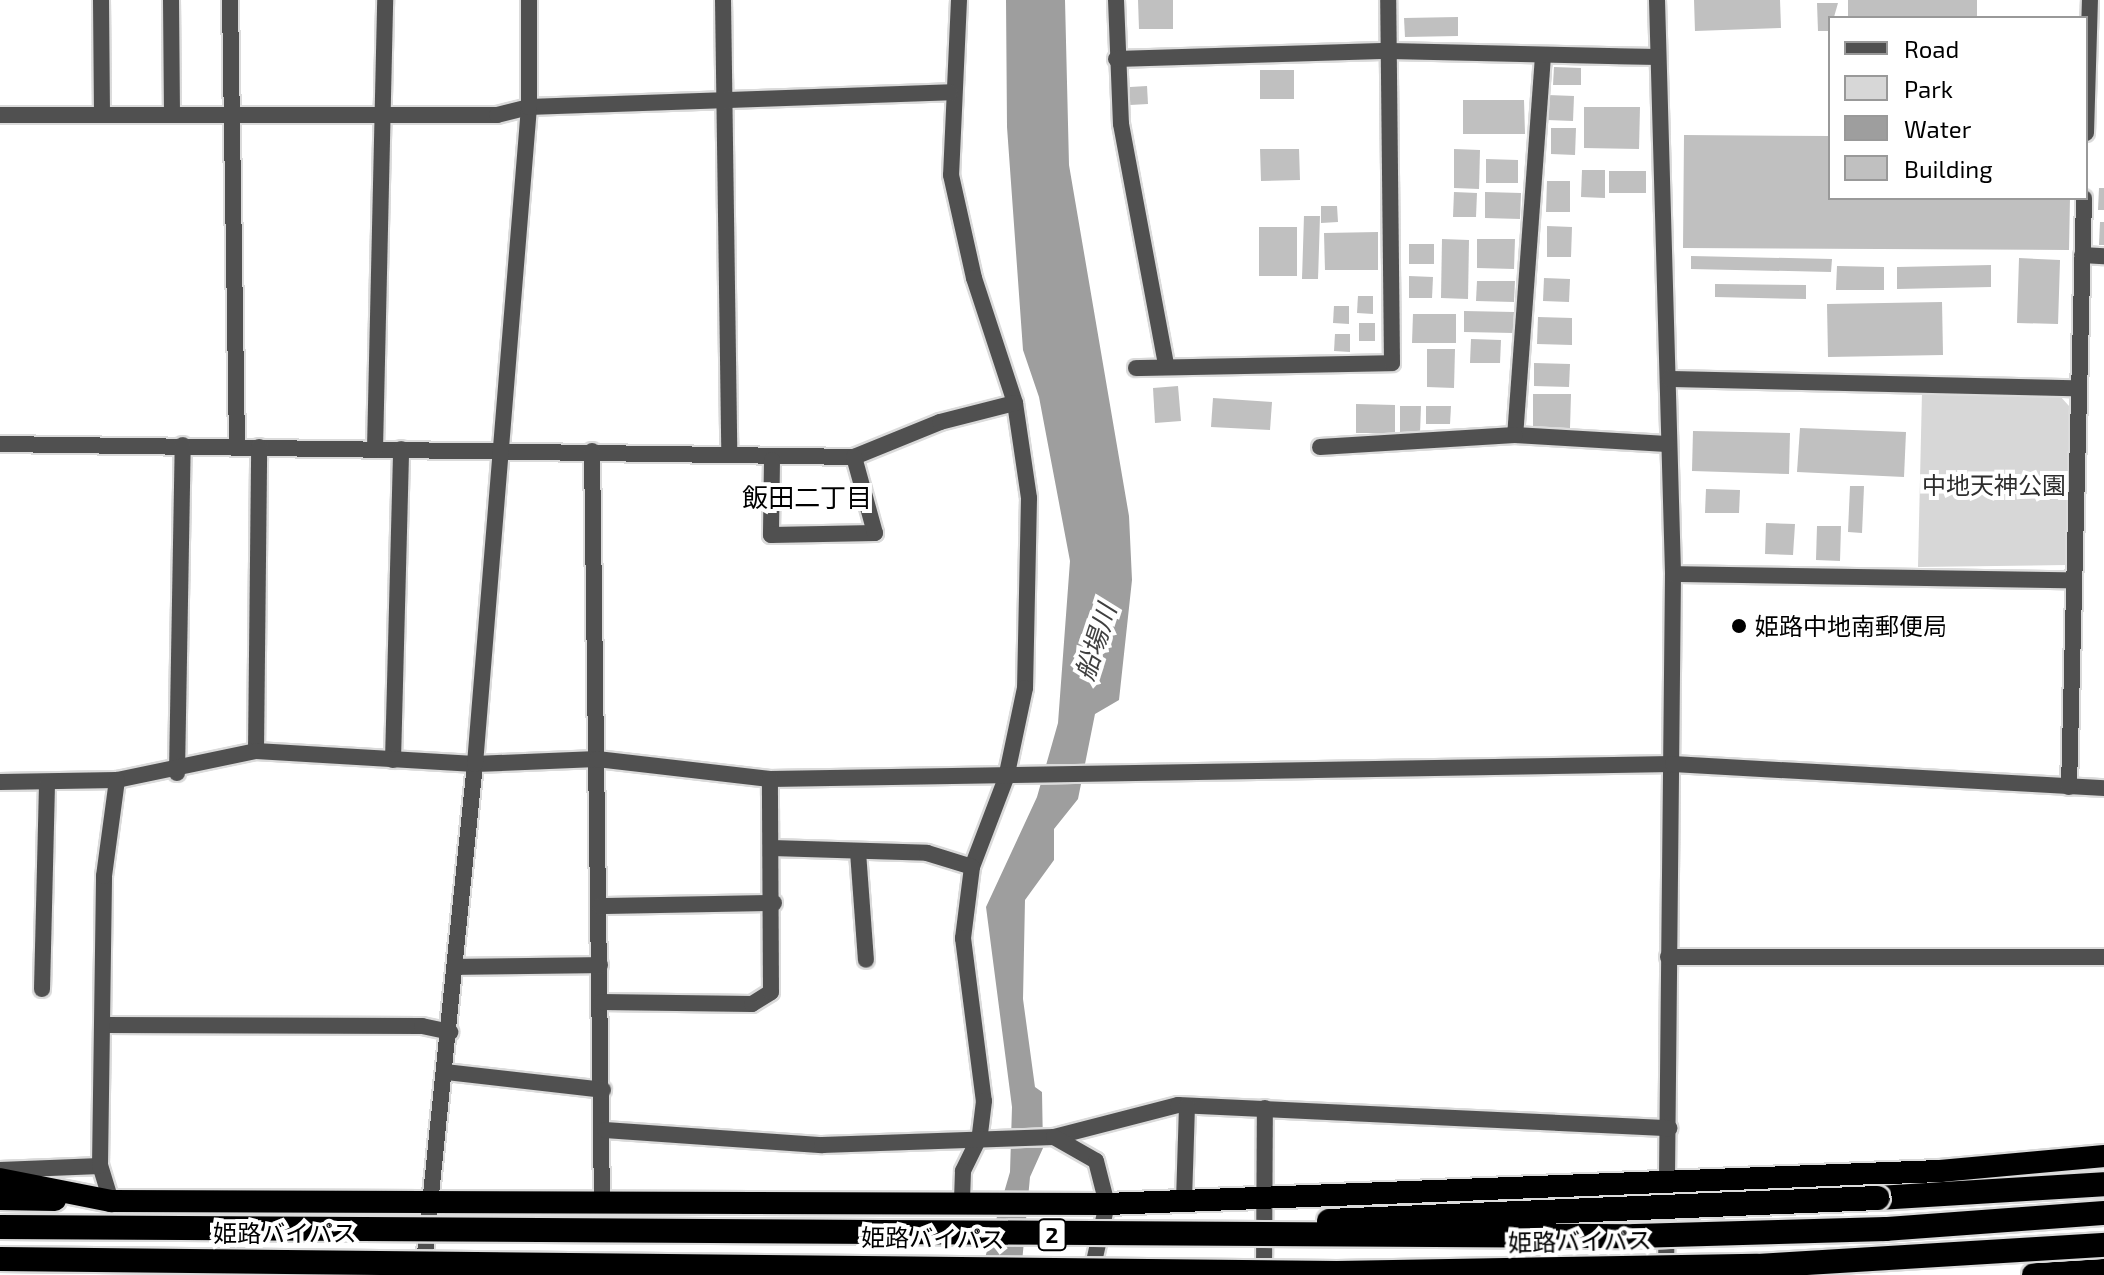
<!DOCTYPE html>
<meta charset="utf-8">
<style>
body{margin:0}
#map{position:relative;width:2104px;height:1275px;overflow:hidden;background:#fff;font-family:"Exo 2","Noto Sans JP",sans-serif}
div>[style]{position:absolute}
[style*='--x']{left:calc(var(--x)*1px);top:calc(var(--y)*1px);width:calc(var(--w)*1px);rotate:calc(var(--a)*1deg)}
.green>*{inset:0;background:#d7d7d7}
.water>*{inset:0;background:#9e9e9e}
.building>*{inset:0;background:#c0c0c0}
.roads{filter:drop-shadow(2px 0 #dbdbdb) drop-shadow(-2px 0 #dbdbdb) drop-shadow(0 2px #dbdbdb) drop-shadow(0 -2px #dbdbdb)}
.minor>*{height:16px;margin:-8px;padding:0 8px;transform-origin:8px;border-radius:8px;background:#505050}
.tertiary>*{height:16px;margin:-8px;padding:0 8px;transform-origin:8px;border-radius:8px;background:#505050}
.trunk>*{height:22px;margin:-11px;padding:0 11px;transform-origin:11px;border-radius:11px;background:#000}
.motorway>*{height:24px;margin:-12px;padding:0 12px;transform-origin:12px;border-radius:12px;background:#000}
.bridges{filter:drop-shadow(2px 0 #dbdbdb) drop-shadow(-2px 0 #dbdbdb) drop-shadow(0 2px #dbdbdb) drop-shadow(0 -2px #dbdbdb)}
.motorway-bridge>*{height:24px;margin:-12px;padding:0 12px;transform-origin:12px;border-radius:12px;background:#000}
.dots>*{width:22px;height:22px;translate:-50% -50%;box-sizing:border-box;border:4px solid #fff;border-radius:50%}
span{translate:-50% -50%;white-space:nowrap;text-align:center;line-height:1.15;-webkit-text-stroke:8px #fff;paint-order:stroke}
.shield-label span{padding:2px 6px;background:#fff;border:2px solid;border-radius:6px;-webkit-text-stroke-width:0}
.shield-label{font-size:22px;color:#000;font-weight:700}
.park-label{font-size:24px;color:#2e2e2e}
.poi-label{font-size:24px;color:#000}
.left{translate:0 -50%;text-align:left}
.street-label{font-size:24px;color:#000}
.neighbourhood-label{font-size:26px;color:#000}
.water-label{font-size:26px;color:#3f3f3f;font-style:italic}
.legend{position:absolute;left:1828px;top:16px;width:260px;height:184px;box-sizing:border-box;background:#fff;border:2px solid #999;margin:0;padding:10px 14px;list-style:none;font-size:24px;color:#000}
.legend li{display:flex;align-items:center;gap:16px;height:40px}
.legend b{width:40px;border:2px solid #999}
</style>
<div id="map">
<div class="green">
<div style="clip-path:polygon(1922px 392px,2060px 396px,2069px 406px,2066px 565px,1918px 567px)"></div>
</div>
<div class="water">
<div style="clip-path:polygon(1006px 0,1065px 0,1069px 165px,1129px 516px,1132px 580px,1119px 700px,1095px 714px,1078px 799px,1054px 829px,1054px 860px,1025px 900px,1023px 999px,1035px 1087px,1042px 1092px,1043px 1148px,1030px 1177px,1021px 1273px,980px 1275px,1010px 1172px,1012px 1107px,986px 907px,1037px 797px,1058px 723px,1070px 561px,1039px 397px,1023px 350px,1007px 127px)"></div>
</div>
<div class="building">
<div style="clip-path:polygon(1138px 0,1173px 0,1173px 29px,1139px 29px)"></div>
<div style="clip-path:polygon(1694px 0,1780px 0,1781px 28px,1695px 31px)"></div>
<div style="clip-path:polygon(1848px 0,1977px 0,1977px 18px,1848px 18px)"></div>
<div style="clip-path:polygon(1817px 3px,1838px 3px,1830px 31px,1818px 31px)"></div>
<div style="clip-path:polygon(1458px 17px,1458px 36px,1405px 37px,1404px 18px)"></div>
<div style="clip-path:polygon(1554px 67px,1581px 68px,1581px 85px,1553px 85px)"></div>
<div style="clip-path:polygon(1260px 70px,1294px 70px,1294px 99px,1260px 99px)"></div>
<div style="clip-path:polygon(1147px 86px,1148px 104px,1130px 105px,1130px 87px)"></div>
<div style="clip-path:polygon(1548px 95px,1574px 96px,1573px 121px,1547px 120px)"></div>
<div style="clip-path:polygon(1463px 100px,1524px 100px,1525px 134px,1463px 134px)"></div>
<div style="clip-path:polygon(1584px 107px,1640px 107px,1639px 149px,1584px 148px)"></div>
<div style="clip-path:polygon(1551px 128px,1576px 128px,1575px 155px,1551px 154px)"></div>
<div style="clip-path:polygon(1684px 135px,1830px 136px,1830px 198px,2070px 198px,2069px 250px,1683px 248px)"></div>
<div style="clip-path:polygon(1260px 149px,1299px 149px,1300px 180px,1261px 181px)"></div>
<div style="clip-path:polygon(1454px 149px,1480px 150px,1479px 189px,1454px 188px)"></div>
<div style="clip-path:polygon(1486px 159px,1518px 160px,1518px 183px,1486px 183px)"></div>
<div style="clip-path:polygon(1582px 170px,1605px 170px,1605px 198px,1581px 197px)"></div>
<div style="clip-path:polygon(1609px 171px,1646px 171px,1646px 193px,1609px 193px)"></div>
<div style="clip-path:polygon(1547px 181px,1570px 181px,1570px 212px,1546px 212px)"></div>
<div style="clip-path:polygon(2099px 188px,2104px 188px,2104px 210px,2098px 210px)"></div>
<div style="clip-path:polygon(1454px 192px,1477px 193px,1476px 217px,1453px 217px)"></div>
<div style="clip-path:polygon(1485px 192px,1521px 193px,1520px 219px,1485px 218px)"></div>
<div style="clip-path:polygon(1321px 206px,1337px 206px,1338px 222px,1321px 223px)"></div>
<div style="clip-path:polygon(1304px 216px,1320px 216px,1318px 279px,1302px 279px)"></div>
<div style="clip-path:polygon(2100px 222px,2104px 222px,2104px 245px,2099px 245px)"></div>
<div style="clip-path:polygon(1547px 226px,1572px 227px,1571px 257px,1547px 257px)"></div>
<div style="clip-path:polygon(1259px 227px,1297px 227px,1297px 276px,1259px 276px)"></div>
<div style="clip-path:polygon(1378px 232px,1378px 270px,1325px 270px,1324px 233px)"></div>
<div style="clip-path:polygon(1442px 239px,1469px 240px,1468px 299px,1441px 298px)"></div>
<div style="clip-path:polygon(1477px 239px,1515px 239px,1514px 269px,1477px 268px)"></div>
<div style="clip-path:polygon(1409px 244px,1434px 244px,1434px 264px,1409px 264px)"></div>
<div style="clip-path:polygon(1691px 256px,1832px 259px,1831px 272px,1691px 269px)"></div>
<div style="clip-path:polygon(2019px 258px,2060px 260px,2058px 324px,2017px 323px)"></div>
<div style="clip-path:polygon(1991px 265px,1991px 287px,1897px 289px,1897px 267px)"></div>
<div style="clip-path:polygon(1837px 266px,1884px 267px,1884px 290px,1836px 290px)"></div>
<div style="clip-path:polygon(1409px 276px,1433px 277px,1432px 298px,1409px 298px)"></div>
<div style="clip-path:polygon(1544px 278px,1570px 279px,1569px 302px,1543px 301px)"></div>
<div style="clip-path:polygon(1477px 281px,1515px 281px,1514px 302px,1476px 301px)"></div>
<div style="clip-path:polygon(1715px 284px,1806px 285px,1806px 299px,1715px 297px)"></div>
<div style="clip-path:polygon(1358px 296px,1373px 296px,1373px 314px,1357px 313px)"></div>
<div style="clip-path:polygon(1942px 302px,1943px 355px,1828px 357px,1827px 304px)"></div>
<div style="clip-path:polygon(1334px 306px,1349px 306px,1349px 324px,1333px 323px)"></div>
<div style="clip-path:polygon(1464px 311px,1514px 312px,1513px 333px,1464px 332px)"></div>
<div style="clip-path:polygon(1413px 314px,1456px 314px,1456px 343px,1412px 343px)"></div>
<div style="clip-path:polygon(1538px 317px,1572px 318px,1572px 345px,1537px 344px)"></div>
<div style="clip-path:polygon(1359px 323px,1375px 323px,1375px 341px,1359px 341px)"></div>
<div style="clip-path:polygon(1335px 334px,1350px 334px,1350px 352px,1334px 351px)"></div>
<div style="clip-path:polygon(1471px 339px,1501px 340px,1500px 363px,1470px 363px)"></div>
<div style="clip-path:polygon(1427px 349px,1455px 349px,1454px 388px,1427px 387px)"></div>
<div style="clip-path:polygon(1534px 363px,1570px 364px,1569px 387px,1534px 386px)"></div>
<div style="clip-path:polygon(1178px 386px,1181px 421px,1155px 423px,1153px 388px)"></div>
<div style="clip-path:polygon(1533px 394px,1571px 394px,1570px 428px,1533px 427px)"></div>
<div style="clip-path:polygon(1213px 398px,1272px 402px,1270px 430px,1211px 427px)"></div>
<div style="clip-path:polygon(1356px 404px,1395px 405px,1395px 433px,1356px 433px)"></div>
<div style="clip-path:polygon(1400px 406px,1421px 406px,1420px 433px,1400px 433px)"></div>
<div style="clip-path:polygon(1426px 406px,1451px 406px,1450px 424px,1426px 424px)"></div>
<div style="clip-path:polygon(1800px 428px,1906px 432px,1904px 477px,1797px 472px)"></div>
<div style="clip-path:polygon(1693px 431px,1790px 433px,1789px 474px,1692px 471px)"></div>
<div style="clip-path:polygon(1850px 486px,1864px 486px,1862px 533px,1848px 532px)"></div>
<div style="clip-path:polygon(1706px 489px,1740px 490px,1739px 513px,1705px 513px)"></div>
<div style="clip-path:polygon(1766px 523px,1795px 524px,1793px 555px,1765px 554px)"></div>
<div style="clip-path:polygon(1817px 526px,1841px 526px,1840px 561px,1816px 560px)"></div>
</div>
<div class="roads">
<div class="minor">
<div style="--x:101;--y:0;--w:115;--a:89.5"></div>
<div style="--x:171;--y:0;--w:115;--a:89.5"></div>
<div style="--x:230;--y:0;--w:446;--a:89.1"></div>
<div style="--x:723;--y:0;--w:453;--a:89.2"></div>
<div style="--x:959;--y:0;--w:175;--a:92.6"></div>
<div style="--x:951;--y:175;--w:106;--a:77.4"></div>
<div style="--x:974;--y:278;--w:132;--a:71.8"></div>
<div style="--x:1015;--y:403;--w:96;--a:81.6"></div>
<div style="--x:1029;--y:498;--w:190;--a:91.2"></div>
<div style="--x:1025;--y:688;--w:92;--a:101.9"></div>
<div style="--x:1006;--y:778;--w:95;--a:110.9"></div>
<div style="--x:972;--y:867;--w:72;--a:97.2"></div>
<div style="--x:963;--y:938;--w:164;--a:82.7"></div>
<div style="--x:984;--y:1101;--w:35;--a:97"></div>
<div style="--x:980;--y:1136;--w:39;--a:116"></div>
<div style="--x:963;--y:1171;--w:34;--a:92"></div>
<div style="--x:1116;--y:0;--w:124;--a:87.7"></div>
<div style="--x:1121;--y:124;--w:244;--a:79.4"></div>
<div style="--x:1657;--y:0;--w:574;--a:88.4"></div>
<div style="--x:1673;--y:574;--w:701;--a:90.57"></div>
<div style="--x:1543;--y:56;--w:380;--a:94.2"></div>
<div style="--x:1515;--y:435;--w:152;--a:3.4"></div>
<div style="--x:1116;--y:59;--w:274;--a:-1.7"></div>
<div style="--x:1390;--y:51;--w:268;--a:1.3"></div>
<div style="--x:0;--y:115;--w:497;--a:0"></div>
<div style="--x:497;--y:115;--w:33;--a:-14"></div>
<div style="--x:529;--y:107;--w:421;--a:-2"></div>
<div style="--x:2086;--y:133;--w:133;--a:-88.3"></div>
<div style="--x:2082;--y:255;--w:22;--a:3"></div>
<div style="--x:1136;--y:368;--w:256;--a:-1.1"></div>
<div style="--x:1392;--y:363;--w:363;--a:-90.6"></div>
<div style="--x:1669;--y:379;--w:407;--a:1.3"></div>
<div style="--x:0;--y:444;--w:854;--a:0.87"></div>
<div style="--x:854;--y:457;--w:93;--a:-22.1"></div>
<div style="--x:940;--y:422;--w:77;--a:-14.2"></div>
<div style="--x:1320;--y:447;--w:195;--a:-3.5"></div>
<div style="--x:375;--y:449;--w:449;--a:-88.7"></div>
<div style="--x:592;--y:451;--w:751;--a:89.24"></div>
<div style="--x:772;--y:460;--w:75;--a:90.8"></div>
<div style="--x:771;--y:535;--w:104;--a:-1.1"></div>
<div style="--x:875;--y:533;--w:79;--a:-105.4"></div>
<div style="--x:1673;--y:574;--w:399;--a:0.9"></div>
<div style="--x:256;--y:751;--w:304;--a:-89.4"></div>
<div style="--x:393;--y:760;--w:311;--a:-88.5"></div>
<div style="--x:177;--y:773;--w:328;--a:-89"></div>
<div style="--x:0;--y:782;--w:117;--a:-1"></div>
<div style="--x:117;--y:780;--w:142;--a:-11.8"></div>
<div style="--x:256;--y:751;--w:219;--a:3.4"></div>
<div style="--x:475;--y:764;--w:122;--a:-2.3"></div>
<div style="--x:597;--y:759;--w:174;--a:6.6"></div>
<div style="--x:770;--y:779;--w:903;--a:-0.95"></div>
<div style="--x:1673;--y:764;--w:432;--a:3.2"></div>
<div style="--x:2069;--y:787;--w:589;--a:-88.54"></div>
<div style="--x:772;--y:848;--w:155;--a:1.8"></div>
<div style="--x:927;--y:853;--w:47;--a:17.3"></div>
<div style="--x:858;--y:852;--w:108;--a:85.8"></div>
<div style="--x:600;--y:906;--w:174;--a:-1"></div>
<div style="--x:1668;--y:957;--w:436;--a:0"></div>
<div style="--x:456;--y:967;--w:144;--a:-0.8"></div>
<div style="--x:42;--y:989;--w:206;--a:-88.6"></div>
<div style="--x:601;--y:1002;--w:151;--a:0.8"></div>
<div style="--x:752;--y:1004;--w:22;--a:-32"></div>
<div style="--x:771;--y:992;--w:213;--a:-90.3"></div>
<div style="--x:104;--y:1025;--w:318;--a:0.2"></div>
<div style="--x:422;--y:1026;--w:29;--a:12"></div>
<div style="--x:446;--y:1072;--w:158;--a:6.5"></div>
<div style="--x:605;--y:1130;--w:218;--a:4"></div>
<div style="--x:822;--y:1145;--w:232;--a:-2"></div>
<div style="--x:1054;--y:1137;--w:128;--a:-14.5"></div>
<div style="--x:1178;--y:1105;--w:492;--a:2.7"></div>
<div style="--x:1054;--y:1137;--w:48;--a:29.7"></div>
<div style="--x:1096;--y:1161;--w:44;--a:75.7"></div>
<div style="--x:1107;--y:1204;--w:73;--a:102.7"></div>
<div style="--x:0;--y:1170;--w:100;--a:-2.3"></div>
<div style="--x:111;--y:1201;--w:37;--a:-107"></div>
<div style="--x:100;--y:1166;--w:290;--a:-89.2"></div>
<div style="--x:104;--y:876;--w:97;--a:-82.3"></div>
<div style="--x:1184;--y:1201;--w:95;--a:-88.2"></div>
<div style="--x:1264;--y:1275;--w:167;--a:-89.7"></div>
</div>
<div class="tertiary">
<div style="--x:423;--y:1273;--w:512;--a:-84.17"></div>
<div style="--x:475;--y:764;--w:659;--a:-85.3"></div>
<div style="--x:529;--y:107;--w:107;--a:-90"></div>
</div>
<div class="trunk">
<div style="--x:0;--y:1179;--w:113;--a:11.2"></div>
<div style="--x:111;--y:1201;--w:996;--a:0.17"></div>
<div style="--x:1107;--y:1204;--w:834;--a:-2.27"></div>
<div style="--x:1940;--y:1171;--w:165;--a:-5.2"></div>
<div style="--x:0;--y:1199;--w:55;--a:1"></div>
</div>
<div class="motorway">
<div style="--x:1878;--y:1198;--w:226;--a:-3.5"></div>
<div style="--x:2034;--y:1275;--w:70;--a:-5.7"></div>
</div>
</div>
<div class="bridges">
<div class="motorway-bridge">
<div style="--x:1329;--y:1221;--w:549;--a:-2.4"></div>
<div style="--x:0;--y:1227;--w:1635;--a:0.32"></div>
<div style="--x:1635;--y:1236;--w:251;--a:-1.6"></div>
<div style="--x:1886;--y:1229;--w:219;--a:-4.2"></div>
<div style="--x:0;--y:1259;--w:1337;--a:0.6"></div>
<div style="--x:1337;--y:1273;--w:420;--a:-1"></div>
<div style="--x:1757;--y:1266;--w:348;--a:-3.5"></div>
</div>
</div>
<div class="dots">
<div style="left:1739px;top:626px;background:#000"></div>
</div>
<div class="shield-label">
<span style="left:1052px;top:1235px">2</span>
</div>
<div class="park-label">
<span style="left:1994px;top:485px">中地天神公園</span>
</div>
<div class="poi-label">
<span class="left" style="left:1755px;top:626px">姫路中地南郵便局</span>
</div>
<div class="street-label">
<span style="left:285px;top:1233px">姫路バイパス</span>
<span style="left:933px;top:1238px;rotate:1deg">姫路バイパス</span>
<span style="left:1580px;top:1241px;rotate:-1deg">姫路バイパス</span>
</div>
<div class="neighbourhood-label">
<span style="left:807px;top:497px">飯田二丁目</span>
</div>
<div class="water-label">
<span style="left:1095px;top:642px;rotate:-72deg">船場川</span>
</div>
<ul class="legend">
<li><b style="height:10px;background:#505050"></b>Road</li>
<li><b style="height:22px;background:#d7d7d7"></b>Park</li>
<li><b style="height:22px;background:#9e9e9e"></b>Water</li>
<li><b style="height:22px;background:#c0c0c0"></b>Building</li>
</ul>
</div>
